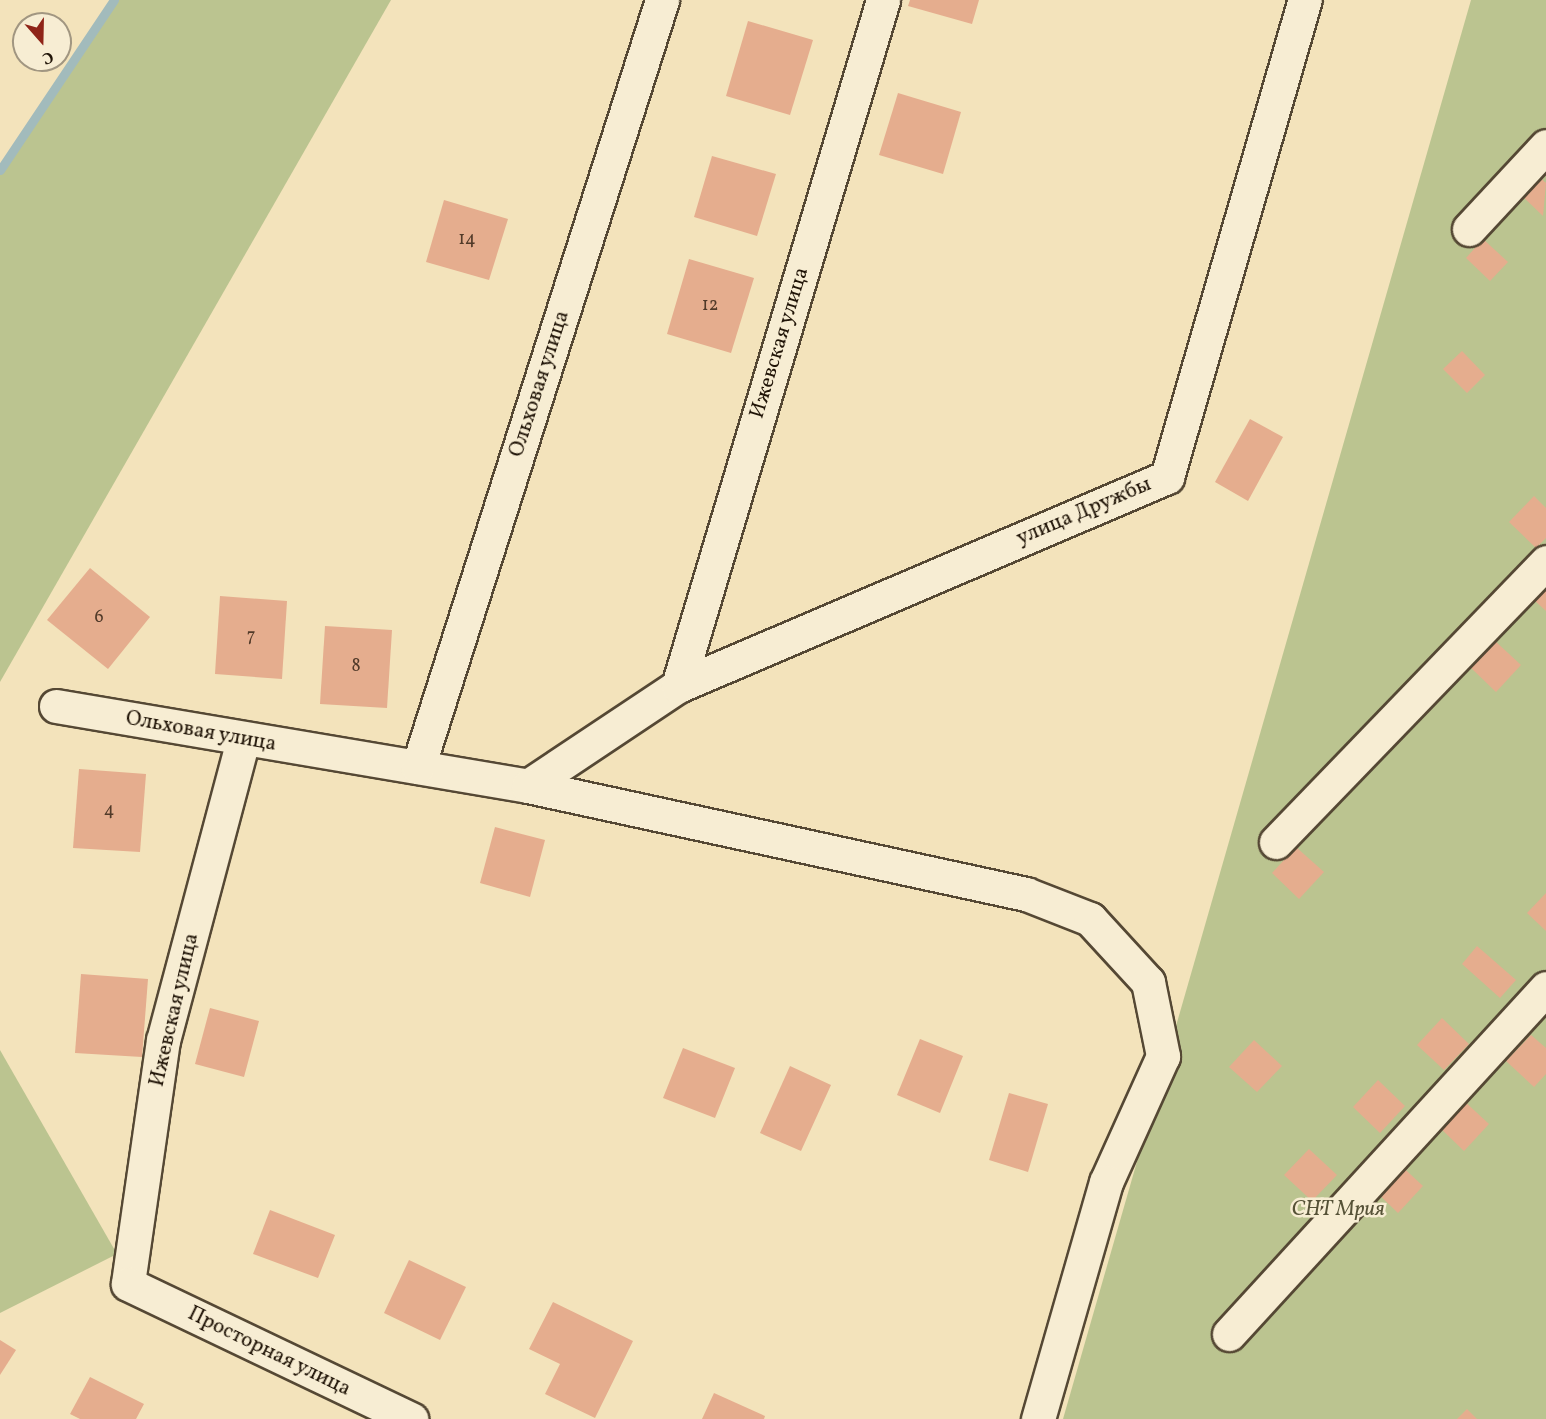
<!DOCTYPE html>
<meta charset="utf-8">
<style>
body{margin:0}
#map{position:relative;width:1546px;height:1419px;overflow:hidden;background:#f3e3bb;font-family:Vollkorn,serif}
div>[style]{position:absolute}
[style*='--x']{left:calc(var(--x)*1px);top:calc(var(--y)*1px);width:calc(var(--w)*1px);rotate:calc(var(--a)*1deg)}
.green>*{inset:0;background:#bbc490}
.stream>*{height:9px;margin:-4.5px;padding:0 4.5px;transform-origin:4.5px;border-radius:4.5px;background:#a2bbbc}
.building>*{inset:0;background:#e5ad8e}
.roads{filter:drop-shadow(2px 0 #554834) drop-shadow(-2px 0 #554834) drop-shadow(0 2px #554834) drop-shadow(0 -2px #554834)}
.minor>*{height:33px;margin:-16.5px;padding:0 16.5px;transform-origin:16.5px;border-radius:16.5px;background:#f7edd3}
span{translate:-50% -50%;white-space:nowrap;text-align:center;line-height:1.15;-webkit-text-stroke:5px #f7edd3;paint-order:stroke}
.number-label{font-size:18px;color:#513a29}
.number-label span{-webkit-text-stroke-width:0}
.street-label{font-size:21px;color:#201407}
.park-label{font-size:21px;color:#565237;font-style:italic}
.north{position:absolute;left:12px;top:12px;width:60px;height:60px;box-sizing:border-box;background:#f7edd3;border:2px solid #a19681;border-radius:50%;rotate:160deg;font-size:16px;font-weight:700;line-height:24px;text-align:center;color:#201407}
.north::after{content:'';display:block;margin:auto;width:21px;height:27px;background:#8f2418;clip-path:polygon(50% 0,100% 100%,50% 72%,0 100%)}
</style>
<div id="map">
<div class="green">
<div style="clip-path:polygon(114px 0,391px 0,0 682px,0 170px)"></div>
<div style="clip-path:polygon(1471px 0,1546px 0,1546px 1419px,1063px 1419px)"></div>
<div style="clip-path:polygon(0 1050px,117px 1254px,0 1313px)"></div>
</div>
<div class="stream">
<div style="--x:0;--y:170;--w:205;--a:-56.2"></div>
</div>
<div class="building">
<div style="clip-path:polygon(910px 0,979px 0,972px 24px,908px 6px)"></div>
<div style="clip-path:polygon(748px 21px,813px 40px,790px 115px,726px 96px)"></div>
<div style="clip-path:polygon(898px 93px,961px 112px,943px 174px,879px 155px)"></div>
<div style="clip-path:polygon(712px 156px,776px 174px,757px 236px,694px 217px)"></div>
<div style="clip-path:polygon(1536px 174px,1546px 183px,1543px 216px,1519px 193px)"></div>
<div style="clip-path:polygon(444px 200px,508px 219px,489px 280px,426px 262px)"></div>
<div style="clip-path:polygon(1483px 239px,1508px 262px,1490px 281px,1466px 258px)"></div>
<div style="clip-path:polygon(689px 259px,754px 278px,731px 353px,667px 334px)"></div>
<div style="clip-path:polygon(1462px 351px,1485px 375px,1467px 393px,1443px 369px)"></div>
<div style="clip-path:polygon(1250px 419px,1283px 437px,1248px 501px,1215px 482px)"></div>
<div style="clip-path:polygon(1534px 496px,1546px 508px,1546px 538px,1536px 548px,1509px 522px)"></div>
<div style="clip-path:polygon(90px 568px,150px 617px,108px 669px,47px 620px)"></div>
<div style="clip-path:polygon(1546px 590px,1546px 611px,1535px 601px)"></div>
<div style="clip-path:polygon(220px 596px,287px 601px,282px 679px,215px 674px)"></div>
<div style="clip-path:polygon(325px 626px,392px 630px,387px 708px,320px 704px)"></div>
<div style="clip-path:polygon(1494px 640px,1521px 665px,1496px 692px,1469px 666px)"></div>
<div style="clip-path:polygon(79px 769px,146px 774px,140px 852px,73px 848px)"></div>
<div style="clip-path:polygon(495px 827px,545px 840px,530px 897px,480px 883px)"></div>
<div style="clip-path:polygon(1296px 847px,1324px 872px,1299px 899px,1272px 873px)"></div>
<div style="clip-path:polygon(1546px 893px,1546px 931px,1527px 913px)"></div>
<div style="clip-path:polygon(1477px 946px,1516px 980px,1500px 998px,1462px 964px)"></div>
<div style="clip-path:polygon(81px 974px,148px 979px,142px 1057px,75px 1053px)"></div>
<div style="clip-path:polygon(210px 1008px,259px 1021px,244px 1077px,195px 1064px)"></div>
<div style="clip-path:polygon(1442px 1018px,1469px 1044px,1444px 1070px,1417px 1045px)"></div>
<div style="clip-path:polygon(1531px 1035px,1546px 1048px,1546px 1074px,1534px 1087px,1506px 1061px)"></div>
<div style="clip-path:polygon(920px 1039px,963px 1056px,940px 1113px,897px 1095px)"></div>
<div style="clip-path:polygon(1254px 1040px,1282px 1066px,1257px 1092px,1229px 1067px)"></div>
<div style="clip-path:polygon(683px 1048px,735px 1068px,715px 1118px,663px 1098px)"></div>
<div style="clip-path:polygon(790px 1066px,831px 1085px,801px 1151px,760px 1133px)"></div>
<div style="clip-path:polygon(1378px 1080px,1405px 1106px,1380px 1133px,1353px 1107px)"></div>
<div style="clip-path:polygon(1009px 1093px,1048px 1104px,1028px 1172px,989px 1160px)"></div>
<div style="clip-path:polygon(1462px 1099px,1489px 1124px,1464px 1151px,1437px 1125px)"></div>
<div style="clip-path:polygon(1309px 1149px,1337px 1175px,1312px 1201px,1284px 1175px)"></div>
<div style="clip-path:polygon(1396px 1161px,1423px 1186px,1398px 1213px,1371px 1187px)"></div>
<div style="clip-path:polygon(270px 1210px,335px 1235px,318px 1278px,253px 1254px)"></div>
<div style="clip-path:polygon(409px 1260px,466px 1287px,440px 1340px,384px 1313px)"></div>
<div style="clip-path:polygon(553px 1302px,633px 1341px,595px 1418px,545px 1394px,560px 1364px,529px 1349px)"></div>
<div style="clip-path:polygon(0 1340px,16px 1350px,0 1375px)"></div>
<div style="clip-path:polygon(90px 1377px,144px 1404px,136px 1419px,80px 1419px,70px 1414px)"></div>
<div style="clip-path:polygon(714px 1393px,765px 1416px,764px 1419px,702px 1419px)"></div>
<div style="clip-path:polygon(1467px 1409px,1477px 1419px,1457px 1419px)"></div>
</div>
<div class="roads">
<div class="minor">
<div style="--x:1469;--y:229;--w:113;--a:-47.1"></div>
<div style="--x:678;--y:686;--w:716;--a:-73.36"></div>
<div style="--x:56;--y:706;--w:479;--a:9.6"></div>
<div style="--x:528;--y:786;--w:180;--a:-33.7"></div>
<div style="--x:678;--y:686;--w:532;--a:-23.14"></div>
<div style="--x:1167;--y:477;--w:497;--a:-73.9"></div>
<div style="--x:243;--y:740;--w:310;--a:104.9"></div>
<div style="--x:163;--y:1040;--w:246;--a:98.2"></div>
<div style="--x:128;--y:1284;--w:314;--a:25.5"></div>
<div style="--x:418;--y:767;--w:805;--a:-72.35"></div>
<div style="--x:528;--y:786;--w:510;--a:12.24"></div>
<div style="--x:1026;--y:894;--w:69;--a:21.3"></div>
<div style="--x:1090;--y:919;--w:86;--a:47.4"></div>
<div style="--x:1148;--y:982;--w:76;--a:78.5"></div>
<div style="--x:1163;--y:1056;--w:138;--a:114.3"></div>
<div style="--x:1106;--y:1182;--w:247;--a:106"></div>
<div style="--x:1276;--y:842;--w:389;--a:-46"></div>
<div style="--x:1229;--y:1334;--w:469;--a:-47.5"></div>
</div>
</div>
<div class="number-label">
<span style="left:467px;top:240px">14</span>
<span style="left:710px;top:306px">12</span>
<span style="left:99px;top:618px">6</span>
<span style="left:251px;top:637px">7</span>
<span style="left:356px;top:667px">8</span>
<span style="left:109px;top:811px">4</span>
</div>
<div class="street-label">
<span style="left:780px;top:343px;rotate:-73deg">Ижевская улица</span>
<span style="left:540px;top:384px;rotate:-72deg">Ольховая улица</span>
<span style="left:1084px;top:512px;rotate:-23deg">улица Дружбы</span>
<span style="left:201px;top:732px;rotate:10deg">Ольховая улица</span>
<span style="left:175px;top:1010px;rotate:-77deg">Ижевская улица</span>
<span style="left:269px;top:1352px;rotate:26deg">Просторная улица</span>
</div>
<div class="park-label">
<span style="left:1338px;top:1210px">СНТ Мрия</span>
</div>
<div class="north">С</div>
</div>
